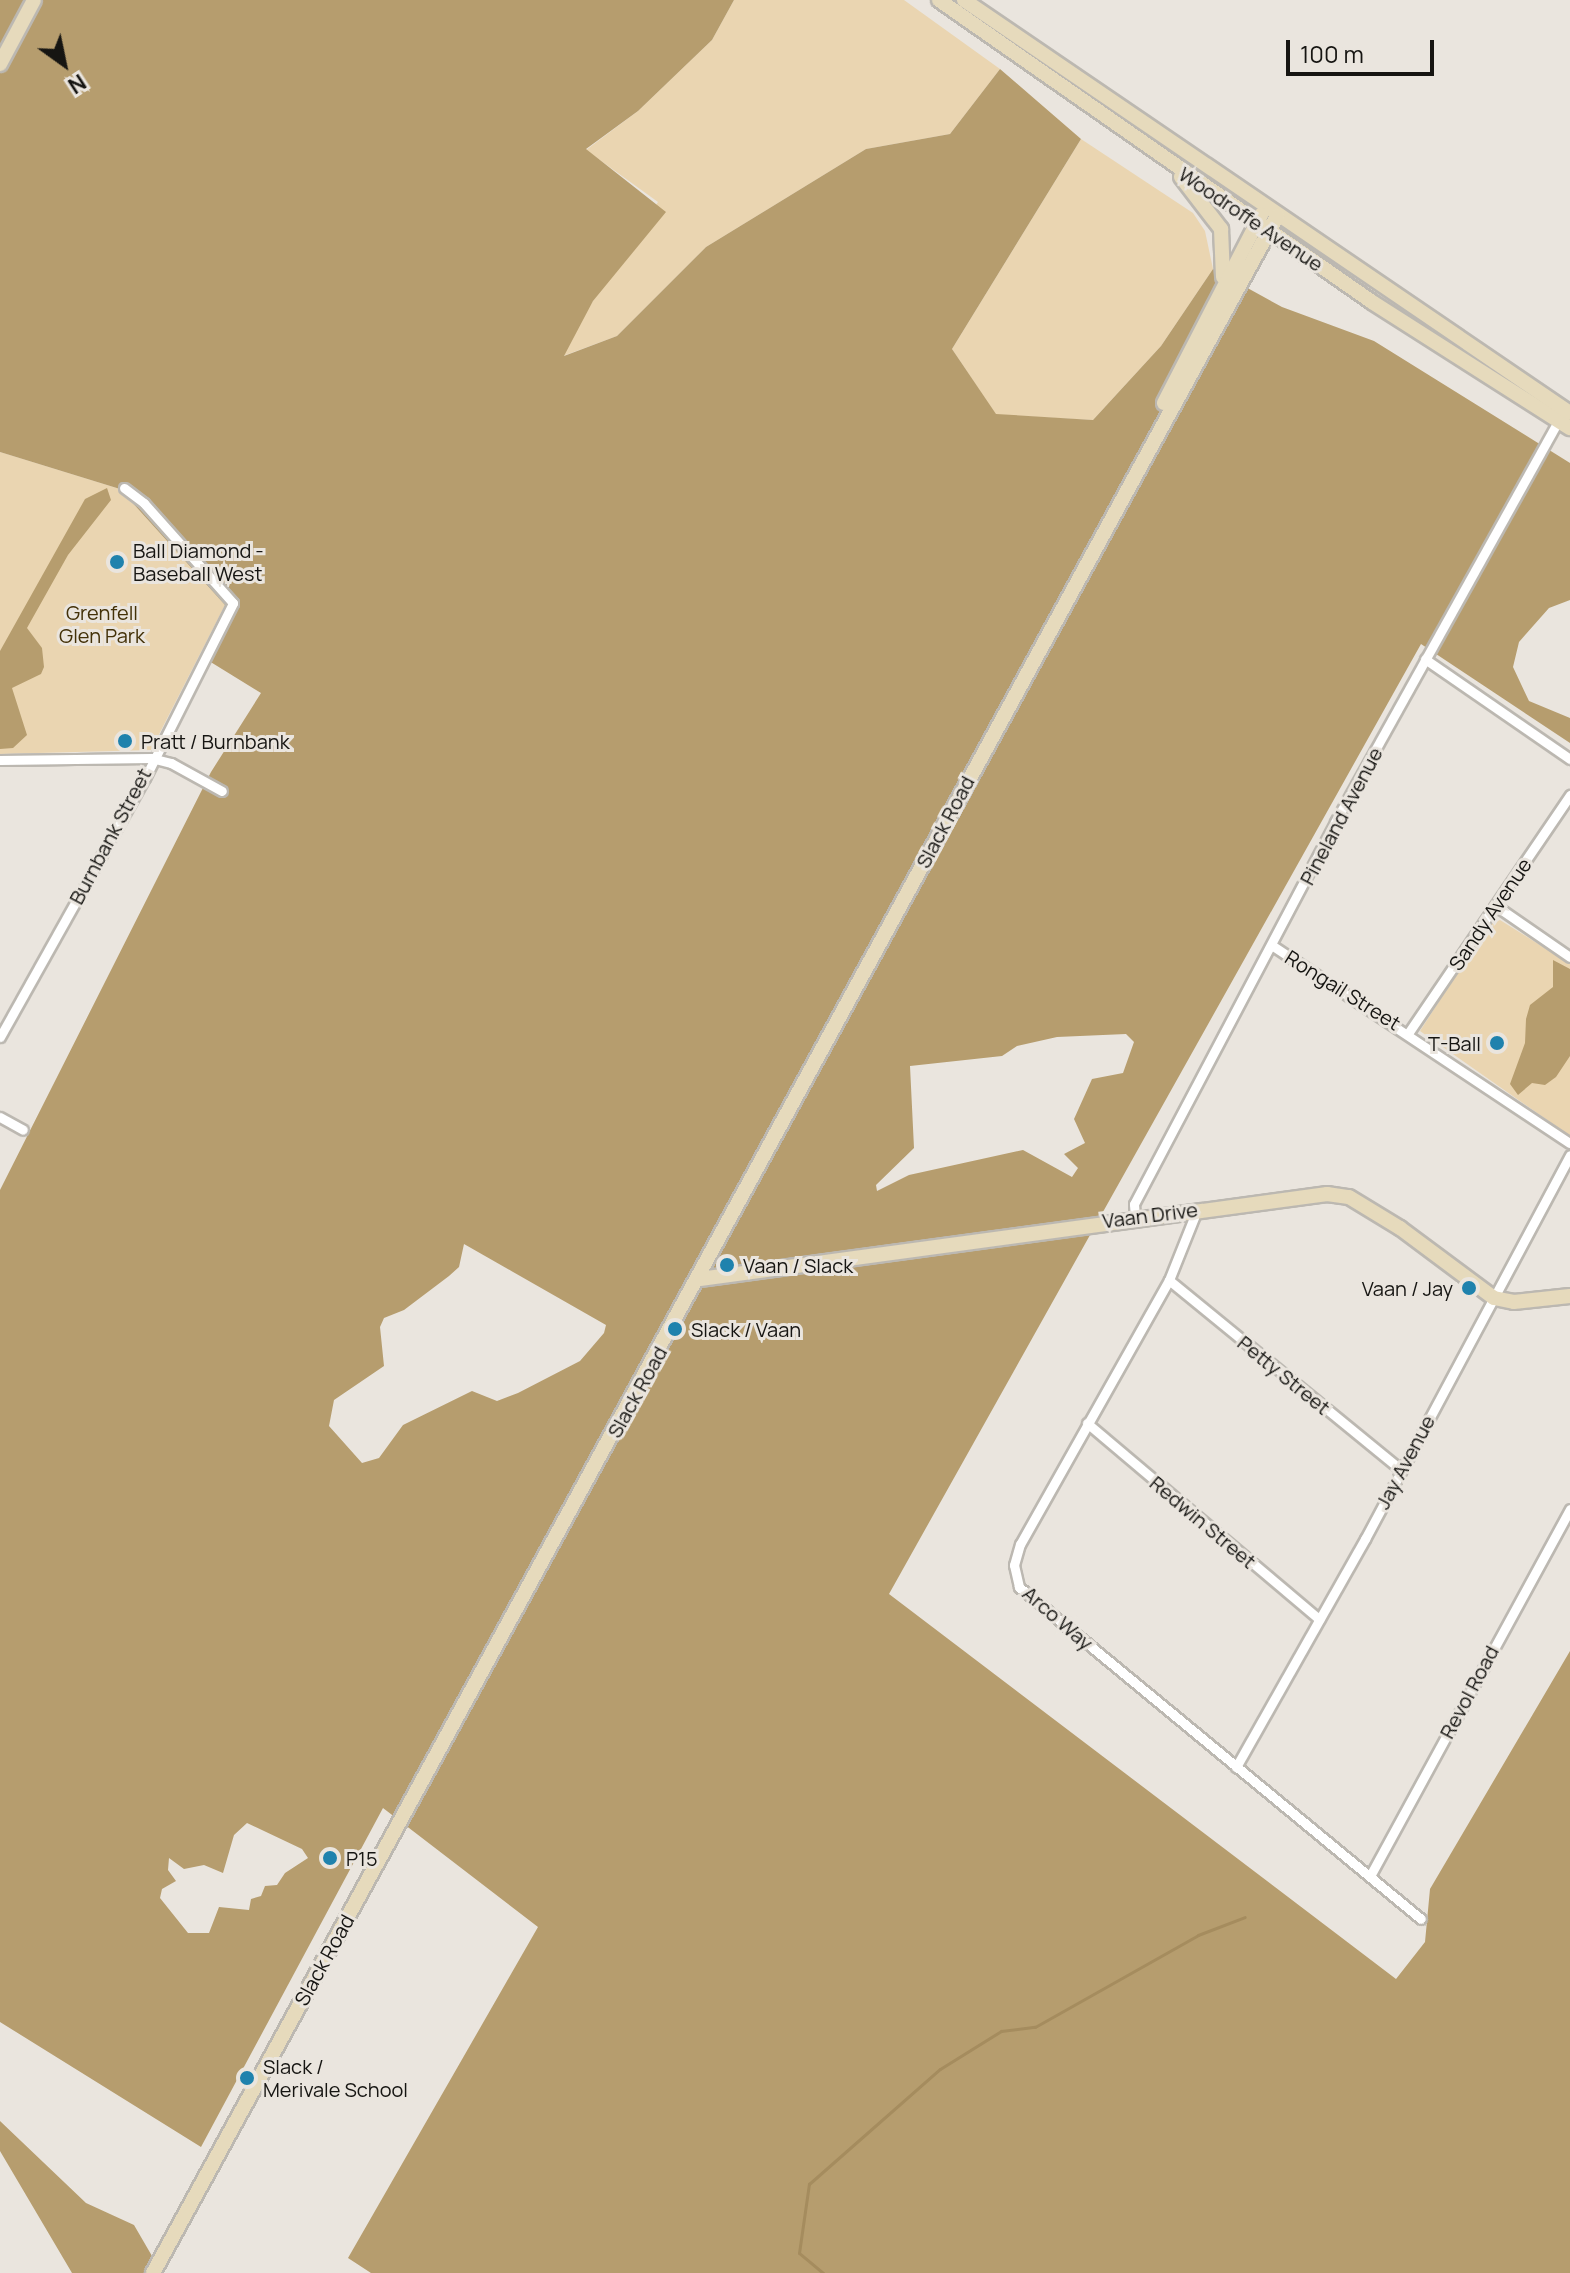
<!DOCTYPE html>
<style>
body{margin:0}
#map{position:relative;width:1570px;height:2273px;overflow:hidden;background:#eae5de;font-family:Manrope,sans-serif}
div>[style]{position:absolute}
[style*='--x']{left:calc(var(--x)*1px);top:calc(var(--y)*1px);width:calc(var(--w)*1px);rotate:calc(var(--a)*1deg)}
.green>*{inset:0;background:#ead5b1}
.forest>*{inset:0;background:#b69d6e}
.stream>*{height:3px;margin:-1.5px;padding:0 1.5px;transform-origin:1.5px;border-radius:1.5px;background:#a58c5e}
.roads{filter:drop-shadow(2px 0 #bcb8b1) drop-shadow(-2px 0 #bcb8b1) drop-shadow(0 2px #bcb8b1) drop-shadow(0 -2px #bcb8b1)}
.street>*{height:9px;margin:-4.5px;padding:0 4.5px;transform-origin:4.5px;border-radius:4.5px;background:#fff}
.secondary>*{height:14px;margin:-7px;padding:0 7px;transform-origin:7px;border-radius:7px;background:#e6dabc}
.dots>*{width:22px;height:22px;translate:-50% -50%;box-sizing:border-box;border:4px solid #eae5de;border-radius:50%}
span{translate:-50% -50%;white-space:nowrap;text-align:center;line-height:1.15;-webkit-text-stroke:6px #eae5de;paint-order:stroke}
.street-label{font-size:20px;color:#161512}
.poi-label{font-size:20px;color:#161512}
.left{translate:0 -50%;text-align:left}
.right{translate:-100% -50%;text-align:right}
.park-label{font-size:20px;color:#433108}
.north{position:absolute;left:24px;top:24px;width:80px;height:80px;-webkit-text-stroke:6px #eae5de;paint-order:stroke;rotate:147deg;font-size:22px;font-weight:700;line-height:32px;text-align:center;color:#161512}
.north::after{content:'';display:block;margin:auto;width:28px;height:36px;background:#161512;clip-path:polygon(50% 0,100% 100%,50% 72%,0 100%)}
.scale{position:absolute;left:1286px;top:40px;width:148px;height:36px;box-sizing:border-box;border:4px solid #161512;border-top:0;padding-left:10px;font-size:24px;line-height:28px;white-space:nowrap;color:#161512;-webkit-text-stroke:6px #eae5de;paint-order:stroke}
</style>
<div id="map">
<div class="green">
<div style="clip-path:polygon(734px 0,904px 0,1000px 69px,950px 134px,866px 149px,706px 247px,617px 336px,563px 356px,566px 342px,658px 202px,586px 150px,638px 111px,712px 40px)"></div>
<div style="clip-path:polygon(1081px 139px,1193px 213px,1205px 231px,1213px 269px,1161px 346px,1093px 420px,996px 415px,952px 349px)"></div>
<div style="clip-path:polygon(0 452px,120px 489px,225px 605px,151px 750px,0 754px)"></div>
<div style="clip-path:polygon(1500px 920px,1570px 964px,1570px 1136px,1420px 1031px,1488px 925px)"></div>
</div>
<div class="forest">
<div style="clip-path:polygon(evenodd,0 0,734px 0,712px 40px,638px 111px,586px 149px,666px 212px,593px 301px,564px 356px,617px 336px,706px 247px,866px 149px,950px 134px,1000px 69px,1081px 139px,952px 349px,996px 414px,1093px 420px,1161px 346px,1213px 269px,1282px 307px,1374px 341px,1570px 463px,1570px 600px,1549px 608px,1519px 642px,1513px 667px,1529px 701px,1570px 718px,1570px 743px,1421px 644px,889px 1594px,1396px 1979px,1425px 1942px,1430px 1889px,1570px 1651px,1570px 2273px,371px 2273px,348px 2258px,538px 1927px,383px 1808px,201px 2147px,0 2022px,0 1190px,211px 772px,261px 693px,209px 661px,225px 605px,120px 489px,0 452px,0 0,1126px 1034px,1134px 1042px,1123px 1073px,1092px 1079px,1074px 1119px,1085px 1143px,1064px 1154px,1078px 1168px,1072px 1177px,1023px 1150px,909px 1175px,877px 1191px,876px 1185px,914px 1148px,910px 1066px,1002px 1056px,1017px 1046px,1057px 1037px,1126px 1034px,0 0,464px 1244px,606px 1325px,604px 1333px,580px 1361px,518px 1393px,497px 1401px,472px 1391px,403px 1425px,379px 1458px,362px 1463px,329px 1426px,334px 1400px,384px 1366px,380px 1327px,384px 1318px,404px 1310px,449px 1276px,459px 1267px,464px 1244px,0 0,247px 1823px,302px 1849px,308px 1858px,285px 1873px,277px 1885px,265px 1886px,261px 1896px,251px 1899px,249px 1910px,219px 1907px,209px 1933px,188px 1933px,160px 1898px,162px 1889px,176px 1881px,168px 1870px,169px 1858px,184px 1869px,204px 1865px,223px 1873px,234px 1835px,247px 1823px)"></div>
<div style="clip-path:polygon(107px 488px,111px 500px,68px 555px,27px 628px,42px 648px,44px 667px,41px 674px,12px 688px,27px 735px,13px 748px,0 749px,0 651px,85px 499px)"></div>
<div style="clip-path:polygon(1553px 960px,1570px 969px,1570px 1056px,1556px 1077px,1545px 1085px,1532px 1083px,1518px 1095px,1510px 1084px,1525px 1043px,1526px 1019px,1530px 1005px,1553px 987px)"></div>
<div style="clip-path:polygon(0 2121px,86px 2203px,134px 2225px,152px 2256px,144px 2273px,72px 2273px,0 2151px)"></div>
</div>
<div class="stream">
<div style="--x:823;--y:2273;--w:31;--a:-140"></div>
<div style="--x:799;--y:2253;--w:70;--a:-81.8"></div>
<div style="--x:809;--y:2184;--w:174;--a:-41.3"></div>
<div style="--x:940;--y:2069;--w:72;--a:-31.9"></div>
<div style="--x:1001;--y:2031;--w:34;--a:-7"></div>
<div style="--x:1035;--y:2027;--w:187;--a:-29.4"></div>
<div style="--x:1198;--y:1935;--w:50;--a:-21"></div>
</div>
<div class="roads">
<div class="street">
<div style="--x:1425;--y:659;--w:176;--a:34.6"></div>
<div style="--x:0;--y:760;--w:151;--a:-0.8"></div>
<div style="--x:151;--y:758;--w:21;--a:14"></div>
<div style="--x:171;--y:763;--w:58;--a:28.8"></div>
<div style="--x:1496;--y:906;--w:90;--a:34.6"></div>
<div style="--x:1273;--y:946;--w:356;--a:33.6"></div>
<div style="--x:1409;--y:1032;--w:287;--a:-55.8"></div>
<div style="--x:0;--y:1037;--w:297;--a:-60.8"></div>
<div style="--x:145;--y:778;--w:196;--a:-63.3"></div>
<div style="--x:233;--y:603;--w:134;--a:-131.7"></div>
<div style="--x:144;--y:503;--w:25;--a:-143"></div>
<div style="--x:0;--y:1117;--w:26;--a:29"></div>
<div style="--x:1197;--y:1210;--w:75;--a:111.8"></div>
<div style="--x:1169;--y:1280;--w:303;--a:119.4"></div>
<div style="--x:1020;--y:1544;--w:22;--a:106"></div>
<div style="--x:1014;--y:1565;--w:23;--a:77"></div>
<div style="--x:1019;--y:1587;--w:521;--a:39.55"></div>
<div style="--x:1135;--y:1216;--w:12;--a:-95"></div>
<div style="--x:1134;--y:1204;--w:432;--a:-62.2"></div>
<div style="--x:1335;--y:822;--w:460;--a:-60.9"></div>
<div style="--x:1169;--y:1280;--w:298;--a:39.3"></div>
<div style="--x:1087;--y:1423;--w:304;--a:40.2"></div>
<div style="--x:1236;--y:1767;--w:262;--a:-60.5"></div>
<div style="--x:1365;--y:1539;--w:435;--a:-61.9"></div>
<div style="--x:1370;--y:1876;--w:418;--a:-61.4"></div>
</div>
<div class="secondary">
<div style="--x:939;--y:0;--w:528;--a:34.89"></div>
<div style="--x:1372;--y:302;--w:235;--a:32.5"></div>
<div style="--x:964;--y:0;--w:733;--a:34.28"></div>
<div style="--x:0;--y:64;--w:72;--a:-62"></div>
<div style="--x:1181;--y:177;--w:66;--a:52.4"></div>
<div style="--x:1221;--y:229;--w:48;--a:87.6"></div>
<div style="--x:1164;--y:403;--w:212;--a:-62.7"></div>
<div style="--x:700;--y:1279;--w:633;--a:-7.72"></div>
<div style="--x:1327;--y:1194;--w:22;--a:8"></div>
<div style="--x:1349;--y:1197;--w:60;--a:31.3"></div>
<div style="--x:1400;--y:1228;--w:117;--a:36.7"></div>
<div style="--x:1494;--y:1298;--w:20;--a:11"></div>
<div style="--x:1514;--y:1302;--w:56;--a:-6.1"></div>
<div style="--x:153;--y:2273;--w:2345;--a:-61.34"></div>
</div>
</div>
<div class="dots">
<div style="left:117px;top:562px;background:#1f82ad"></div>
<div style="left:125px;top:741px;background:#1f82ad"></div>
<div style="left:1497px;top:1043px;background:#1f82ad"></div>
<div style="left:727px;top:1265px;background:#1f82ad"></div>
<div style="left:1469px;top:1288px;background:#1f82ad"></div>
<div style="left:675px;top:1329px;background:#1f82ad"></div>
<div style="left:330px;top:1858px;background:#1f82ad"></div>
<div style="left:247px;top:2078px;background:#1f82ad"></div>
</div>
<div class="street-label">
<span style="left:1251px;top:219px;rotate:34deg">Woodroffe Avenue</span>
<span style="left:1341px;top:816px;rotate:-62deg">Pineland Avenue</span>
<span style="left:945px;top:822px;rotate:-62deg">Slack Road</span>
<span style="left:110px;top:836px;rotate:-62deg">Burnbank Street</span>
<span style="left:1490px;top:914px;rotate:-56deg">Sandy Avenue</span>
<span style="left:1343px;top:990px;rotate:32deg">Rongail Street</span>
<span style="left:1150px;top:1215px;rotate:-7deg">Vaan Drive</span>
<span style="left:1284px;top:1375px;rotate:39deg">Petty Street</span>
<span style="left:637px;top:1392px;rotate:-61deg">Slack Road</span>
<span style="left:1405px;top:1462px;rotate:-62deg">Jay Avenue</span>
<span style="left:1203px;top:1522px;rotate:40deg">Redwin Street</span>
<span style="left:1058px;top:1618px;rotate:41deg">Arco Way</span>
<span style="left:1469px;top:1692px;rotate:-62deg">Revol Road</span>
<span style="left:324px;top:1960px;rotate:-61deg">Slack Road</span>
</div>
<div class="poi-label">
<span class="left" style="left:133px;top:562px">Ball Diamond -<br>Baseball West</span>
<span class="left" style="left:141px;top:741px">Pratt / Burnbank</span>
<span class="right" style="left:1481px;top:1043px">T-Ball</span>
<span class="left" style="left:743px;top:1265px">Vaan / Slack</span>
<span class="right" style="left:1453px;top:1288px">Vaan / Jay</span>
<span class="left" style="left:691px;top:1329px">Slack / Vaan</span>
<span class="left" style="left:346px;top:1858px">P15</span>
<span class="left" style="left:263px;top:2078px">Slack /<br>Merivale School</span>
</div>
<div class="park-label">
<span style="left:102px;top:624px">Grenfell<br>Glen Park</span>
</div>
<div class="north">N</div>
<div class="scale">100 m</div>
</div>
